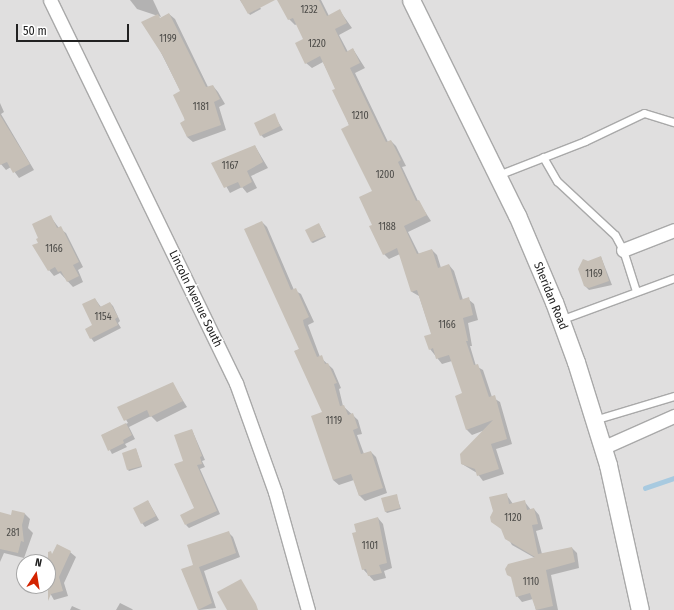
<!DOCTYPE html>
<style>
body{margin:0}
#map{position:relative;width:674px;height:610px;overflow:hidden;background:#f2f0e8;font-family:"Fira Sans Condensed",sans-serif}
div>[style]{position:absolute}
[style*='--x']{left:calc(var(--x)*1px);top:calc(var(--y)*1px);width:calc(var(--w)*1px);rotate:calc(var(--a)*1deg)}
.residential>*{inset:0;background:#e0dfdf}
.shadow>*{inset:0;background:#0003}
.stream>*{height:4.5px;margin:-2.25px;padding:0 2.25px;transform-origin:2.25px;border-radius:2.25px;background:#a8cae0}
.building>*{inset:0;background:#c7c0b7}
.roads{filter:drop-shadow(1px 0 #a9a9a9) drop-shadow(-1px 0 #a9a9a9) drop-shadow(0 1px #a9a9a9) drop-shadow(0 -1px #a9a9a9)}
.service>*{height:7px;margin:-3.5px;padding:0 3.5px;transform-origin:3.5px;border-radius:3.5px;background:#fff}
.minor>*{height:13px;margin:-6.5px;padding:0 6.5px;transform-origin:6.5px;border-radius:6.5px;background:#fff}
.tertiary>*{height:17px;margin:-8.5px;padding:0 8.5px;transform-origin:8.5px;border-radius:8.5px;background:#fff}
span{translate:-50% -50%;white-space:nowrap;text-align:center;line-height:1.15;-webkit-text-stroke:3px #fff;paint-order:stroke}
.number-label{font-size:10px;color:#4b4a47}
.number-label span{-webkit-text-stroke-width:0}
.street-label{font-size:12px;color:#222}
.north{position:absolute;left:16px;top:554px;width:40px;height:40px;box-sizing:border-box;background:#fff;border:1px solid #a7a7a7;border-radius:50%;rotate:12deg;font-size:11px;font-weight:700;line-height:16px;text-align:center;color:#222}
.north::after{content:'';display:block;margin:auto;width:14px;height:18px;background:#d32300;clip-path:polygon(50% 0,100% 100%,50% 72%,0 100%)}
.scale{position:absolute;left:16px;top:24px;width:113px;height:18px;box-sizing:border-box;border:2px solid #222;border-top:0;padding-left:5px;font-size:12px;line-height:14px;white-space:nowrap;color:#222;-webkit-text-stroke:3px #fff;paint-order:stroke}
</style>
<div id="map">
<div class="residential">
<div style="clip-path:polygon(evenodd,0 0,674px 0,674px 610px,0 610px,0 0,24px 562px,48px 562px,48px 586px,24px 586px,24px 562px)"></div>
</div>
<div class="shadow">
<div style="clip-path:polygon(130px 0,153px 0,161px 17px,137px 9px)"></div>
<div style="clip-path:polygon(240px 0,256px 0,261px 9px,250px 15px)"></div>
<div style="clip-path:polygon(278px 0,321px 0,329px 16px,340px 11px,352px 28px,339px 35px,348px 52px,353px 49px,365px 68px,355px 73px,388px 142px,391px 141px,396px 146px,406px 166px,402px 167px,418px 201px,431px 221px,408px 232px,419px 254px,432px 250px,437px 255px,441px 268px,449px 265px,454px 271px,463px 300px,468px 299px,474px 304px,478px 320px,468px 323px,472px 346px,470px 346px,476px 366px,483px 370px,492px 397px,500px 402px,512px 444px,496px 449px,504px 474px,483px 481px,477px 473px,462px 464px,485px 430px,472px 435px,467px 430px,464px 394px,452px 361px,442px 364px,430px 349px,432px 335px,419px 296px,412px 292px,400px 254px,389px 259px,384px 254px,373px 225px,373px 192px,336px 89px,323px 62px,312px 68px,306px 63px,304px 40px,297px 24px,295px 25px,289px 19px)"></div>
<div style="clip-path:polygon(169px 14px,175px 19px,208px 87px,213px 86px,218px 92px,225px 104px,219px 107px,226px 130px,193px 142px,187px 137px,181px 92px,147px 25px)"></div>
<div style="clip-path:polygon(0 103px,4px 112px,1px 114px,34px 170px,19px 178px,11px 167px,6px 170px,0 163px)"></div>
<div style="clip-path:polygon(274px 115px,283px 130px,264px 138px,261px 135px)"></div>
<div style="clip-path:polygon(255px 146px,268px 168px,251px 176px,257px 188px,247px 193px,242px 187px,230px 193px,213px 163px)"></div>
<div style="clip-path:polygon(50px 216px,59px 228px,66px 233px,83px 267px,78px 270px,83px 282px,73px 287px,60px 273px,54px 276px,49px 270px,39px 243px)"></div>
<div style="clip-path:polygon(262px 222px,267px 227px,294px 290px,301px 294px,314px 322px,308px 325px,320px 357px,333px 369px,341px 388px,339px 389px,343px 406px,358px 420px,362px 434px,357px 435px,364px 454px,371px 452px,376px 457px,387px 493px,365px 501px,359px 495px,354px 480px,339px 485px,333px 480px,324px 413px,295px 351px,300px 349px)"></div>
<div style="clip-path:polygon(320px 226px,326px 237px,313px 243px,311px 242px)"></div>
<div style="clip-path:polygon(601px 257px,612px 285px,589px 290px,585px 286px,588px 262px)"></div>
<div style="clip-path:polygon(95px 299px,101px 307px,110px 303px,113px 306px,120px 321px,118px 323px,121px 328px,94px 342px,91px 338px)"></div>
<div style="clip-path:polygon(172px 383px,187px 407px,157px 422px,151px 416px,129px 427px,135px 439px,125px 444px,127px 447px,112px 454px,102px 435px,128px 423px,119px 408px)"></div>
<div style="clip-path:polygon(192px 430px,205px 460px,202px 461px,205px 467px,200px 469px,220px 514px,189px 528px,186px 525px,196px 509px,184px 462px)"></div>
<div style="clip-path:polygon(136px 449px,142px 467px,129px 471px,128px 470px)"></div>
<div style="clip-path:polygon(506px 494px,513px 504px,524px 501px,531px 510px,534px 509px,539px 515px,543px 529px,536px 531px,542px 554px,572px 548px,577px 553px,579px 568px,551px 575px,558px 610px,536px 610px,533px 599px,522px 602px,517px 596px,535px 558px,512px 545px,503px 530px,492px 521px)"></div>
<div style="clip-path:polygon(396px 495px,401px 509px,387px 513px,385px 511px)"></div>
<div style="clip-path:polygon(148px 501px,159px 520px,145px 527px,142px 523px)"></div>
<div style="clip-path:polygon(0 513px,12px 516px,25px 514px,30px 519px,28px 528px,33px 533px,24px 558px,4px 553px,0 562px)"></div>
<div style="clip-path:polygon(378px 518px,383px 524px,392px 568px,384px 571px,386px 578px,374px 581px,363px 569px,357px 532px)"></div>
<div style="clip-path:polygon(228px 532px,233px 537px,240px 557px,204px 571px,216px 608px,199px 610px,182px 570px,195px 565px)"></div>
<div style="clip-path:polygon(70px 552px,76px 557px,64px 583px,68px 596px,54px 600px,46px 586px,48px 586px,48px 563px)"></div>
<div style="clip-path:polygon(32px 586px,42px 586px,34px 588px)"></div>
<div style="clip-path:polygon(120px 603px,132px 609px,133px 610px,116px 610px)"></div>
<div style="clip-path:polygon(72px 606px,81px 610px,70px 610px)"></div>
</div>
<div class="stream">
<div style="--x:645;--y:488;--w:31;--a:-19"></div>
</div>
<div class="building">
<div style="clip-path:polygon(240px 0,275px 0,248px 14px)"></div>
<div style="clip-path:polygon(277px 0,319px 0,327px 16px,340px 9px,347px 23px,335px 29px,346px 52px,353px 48px,360px 63px,350px 68px,386px 142px,391px 140px,401px 160px,398px 162px,416px 201px,419px 200px,427px 215px,404px 226px,417px 254px,432px 249px,438px 268px,449px 264px,460px 300px,469px 297px,473px 315px,463px 318px,468px 341px,466px 341px,474px 365px,478px 364px,489px 397px,495px 395px,507px 439px,491px 444px,499px 469px,477px 476px,475px 469px,461px 464px,460px 454px,493px 420px,466px 430px,455px 396px,462px 393px,449px 355px,436px 359px,433px 348px,429px 350px,424px 336px,431px 334px,417px 290px,411px 292px,397px 248px,383px 255px,369px 226px,372px 225px,359px 197px,372px 191px,341px 129px,349px 125px,332px 90px,335px 89px,320px 56px,305px 64px,295px 43px,303px 39px,293px 18px,288px 20px)"></div>
<div style="clip-path:polygon(169px 13px,206px 87px,213px 85px,220px 99px,214px 102px,221px 125px,187px 137px,180px 123px,185px 120px,173px 95px,180px 91px,163px 56px,141px 22px,158px 14px,160px 18px)"></div>
<div style="clip-path:polygon(275px 113px,280px 126px,260px 136px,254px 123px)"></div>
<div style="clip-path:polygon(0 115px,30px 164px,13px 173px,7px 162px,0 165px)"></div>
<div style="clip-path:polygon(255px 145px,263px 162px,247px 171px,252px 182px,241px 188px,238px 182px,224px 188px,211px 163px)"></div>
<div style="clip-path:polygon(51px 215px,57px 228px,61px 226px,79px 262px,73px 265px,79px 276px,67px 282px,61px 271px,58px 272px,55px 267px,48px 271px,32px 245px,38px 243px,36px 239px,38px 238px,32px 224px)"></div>
<div style="clip-path:polygon(262px 221px,291px 290px,296px 288px,309px 317px,303px 320px,304px 325px,317px 357px,322px 355px,325px 364px,328px 363px,337px 383px,334px 384px,340px 406px,344px 405px,348px 415px,353px 413px,358px 428px,353px 430px,361px 454px,371px 451px,383px 488px,359px 496px,351px 474px,333px 480px,311px 416px,322px 412px,294px 351px,299px 349px,244px 229px)"></div>
<div style="clip-path:polygon(319px 223px,325px 236px,311px 242px,305px 230px)"></div>
<div style="clip-path:polygon(601px 256px,609px 281px,589px 288px,584px 286px,578px 269px,583px 259px,588px 261px)"></div>
<div style="clip-path:polygon(95px 298px,100px 307px,110px 302px,118px 317px,115px 319px,118px 325px,90px 339px,85px 329px,92px 325px,82px 304px)"></div>
<div style="clip-path:polygon(173px 382px,183px 401px,150px 417px,147px 410px,124px 421px,117px 407px)"></div>
<div style="clip-path:polygon(126px 423px,132px 435px,123px 440px,124px 443px,108px 451px,101px 435px)"></div>
<div style="clip-path:polygon(192px 429px,202px 456px,200px 457px,202px 464px,197px 465px,217px 511px,185px 525px,180px 515px,194px 508px,174px 464px,183px 461px,174px 435px)"></div>
<div style="clip-path:polygon(136px 448px,142px 466px,127px 470px,122px 453px)"></div>
<div style="clip-path:polygon(507px 493px,509px 504px,525px 500px,527px 510px,534px 508px,538px 524px,532px 525px,538px 554px,572px 547px,575px 562px,546px 570px,553px 606px,536px 610px,530px 593px,516px 597px,511px 577px,507px 575px,505px 569px,508px 564px,535px 557px,505px 539px,501px 529px,491px 522px,490px 517px,493px 511px,489px 497px)"></div>
<div style="clip-path:polygon(397px 494px,400px 508px,385px 512px,381px 498px)"></div>
<div style="clip-path:polygon(148px 500px,156px 516px,141px 524px,133px 508px)"></div>
<div style="clip-path:polygon(12px 510px,25px 513px,22px 525px,24px 542px,21px 541px,18px 553px,0 549px,0 512px,11px 515px)"></div>
<div style="clip-path:polygon(378px 517px,387px 563px,379px 565px,382px 573px,368px 576px,366px 569px,362px 570px,352px 533px,356px 532px,354px 524px)"></div>
<div style="clip-path:polygon(229px 531px,236px 553px,199px 567px,212px 603px,198px 610px,181px 569px,193px 565px,187px 545px)"></div>
<div style="clip-path:polygon(57px 544px,71px 551px,59px 577px,63px 591px,51px 594px,48px 601px,48px 552px,51px 551px,52px 554px)"></div>
<div style="clip-path:polygon(241px 579px,256px 604px,258px 610px,227px 610px,217px 592px)"></div>
</div>
<div class="roads">
<div class="service">
<div style="--x:543;--y:157;--w:28;--a:60"></div>
<div style="--x:557;--y:181;--w:79;--a:43"></div>
<div style="--x:615;--y:235;--w:17;--a:62"></div>
<div style="--x:623;--y:250;--w:43;--a:72.4"></div>
<div style="--x:498;--y:175;--w:93;--a:-21.3"></div>
<div style="--x:585;--y:141;--w:65;--a:-25.4"></div>
<div style="--x:644;--y:113;--w:31;--a:17"></div>
<div style="--x:560;--y:320;--w:121;--a:-20.2"></div>
<div style="--x:594;--y:420;--w:84;--a:-16.7"></div>
</div>
<div class="minor">
<div style="--x:50;--y:0;--w:426;--a:64.1"></div>
<div style="--x:236;--y:383;--w:116;--a:70.3"></div>
<div style="--x:275;--y:492;--w:123;--a:74.4"></div>
<div style="--x:623;--y:250;--w:55;--a:-21.4"></div>
<div style="--x:602;--y:448;--w:79;--a:-24"></div>
</div>
<div class="tertiary">
<div style="--x:411;--y:0;--w:240;--a:63.8"></div>
<div style="--x:517;--y:215;--w:95;--a:67"></div>
<div style="--x:554;--y:302;--w:64;--a:69.9"></div>
<div style="--x:576;--y:362;--w:108;--a:72.7"></div>
<div style="--x:608;--y:465;--w:148;--a:77.6"></div>
</div>
</div>
<div class="number-label">
<span style="left:309px;top:11px">1232</span>
<span style="left:168px;top:40px">1199</span>
<span style="left:317px;top:45px">1220</span>
<span style="left:201px;top:108px">1181</span>
<span style="left:360px;top:117px">1210</span>
<span style="left:230px;top:167px">1167</span>
<span style="left:385px;top:176px">1200</span>
<span style="left:387px;top:228px">1188</span>
<span style="left:54px;top:250px">1166</span>
<span style="left:594px;top:275px">1169</span>
<span style="left:103px;top:318px">1154</span>
<span style="left:447px;top:326px">1166</span>
<span style="left:334px;top:422px">1119</span>
<span style="left:513px;top:519px">1120</span>
<span style="left:13px;top:534px">281</span>
<span style="left:370px;top:547px">1101</span>
<span style="left:531px;top:583px">1110</span>
</div>
<div class="street-label">
<span style="left:550px;top:296px;rotate:68deg">Sheridan Road</span>
<span style="left:195px;top:299px;rotate:64deg">Lincoln Avenue South</span>
</div>
<div class="north">N</div>
<div class="scale">50 m</div>
</div>
